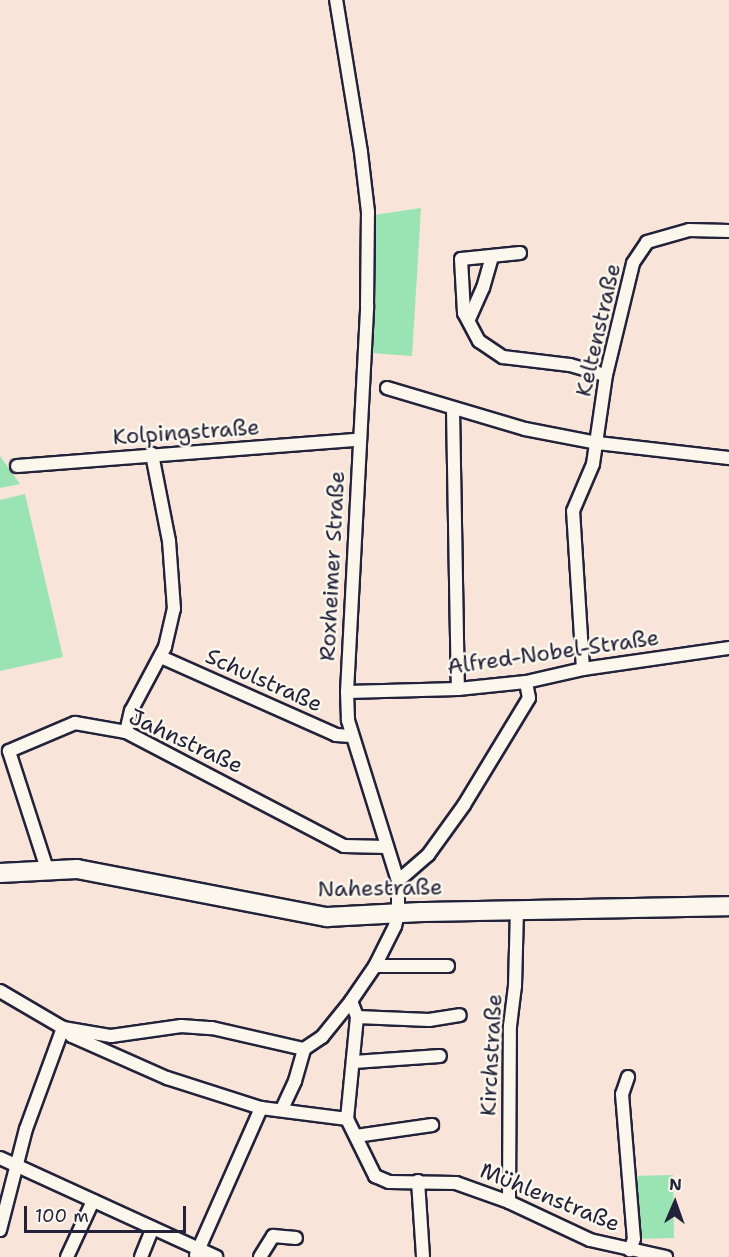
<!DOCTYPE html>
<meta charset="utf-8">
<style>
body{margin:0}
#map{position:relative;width:729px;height:1257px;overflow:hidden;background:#f8e4d8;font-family:"Shantell Sans",sans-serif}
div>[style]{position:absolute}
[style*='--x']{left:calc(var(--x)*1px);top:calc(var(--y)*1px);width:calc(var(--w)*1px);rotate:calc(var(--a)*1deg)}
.green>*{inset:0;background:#9ae3b2}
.roads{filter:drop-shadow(2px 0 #22223b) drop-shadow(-2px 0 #22223b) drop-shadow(0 2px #22223b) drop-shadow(0 -2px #22223b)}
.street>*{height:12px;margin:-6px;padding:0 6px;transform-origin:6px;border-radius:6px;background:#fbf7ec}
.secondary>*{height:18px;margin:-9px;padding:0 9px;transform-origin:9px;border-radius:9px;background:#fbf7ec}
span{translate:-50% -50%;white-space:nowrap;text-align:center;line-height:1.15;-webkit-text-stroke:5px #fbf7ec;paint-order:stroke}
.street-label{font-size:22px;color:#22223b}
.north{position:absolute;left:645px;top:1173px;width:60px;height:60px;-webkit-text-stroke:4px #fbf7ec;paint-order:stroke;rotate:2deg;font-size:16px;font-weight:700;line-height:24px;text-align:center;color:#22223b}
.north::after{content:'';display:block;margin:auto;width:21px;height:27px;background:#22223b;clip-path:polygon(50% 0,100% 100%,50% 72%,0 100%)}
.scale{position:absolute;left:24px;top:1206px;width:162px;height:27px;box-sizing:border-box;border:3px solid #22223b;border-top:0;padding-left:8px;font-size:18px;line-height:21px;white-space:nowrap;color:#22223b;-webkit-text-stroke:4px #fbf7ec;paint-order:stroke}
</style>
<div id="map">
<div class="green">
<div style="clip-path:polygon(421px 208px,412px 356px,371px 353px,374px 215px)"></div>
<div style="clip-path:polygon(0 456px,20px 484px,0 488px)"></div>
<div style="clip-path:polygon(25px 494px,63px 657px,0 671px,0 500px)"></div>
<div style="clip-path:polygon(673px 1175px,674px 1238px,634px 1239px,630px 1176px)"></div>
</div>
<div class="roads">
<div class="street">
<div style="--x:520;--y:253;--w:59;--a:174.2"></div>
<div style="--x:461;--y:259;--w:54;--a:86.8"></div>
<div style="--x:464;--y:313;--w:32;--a:62"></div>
<div style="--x:479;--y:341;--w:29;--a:34"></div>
<div style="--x:503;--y:357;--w:67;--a:6.8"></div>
<div style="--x:570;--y:365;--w:37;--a:16"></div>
<div style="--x:469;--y:319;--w:34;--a:-66"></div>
<div style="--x:483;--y:288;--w:32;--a:-74"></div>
<div style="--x:387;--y:388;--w:144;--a:16.5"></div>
<div style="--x:525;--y:429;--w:73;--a:11"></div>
<div style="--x:597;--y:443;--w:133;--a:6.5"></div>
<div style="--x:453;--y:409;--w:280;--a:89"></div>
<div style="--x:17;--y:466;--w:342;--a:-4.4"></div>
<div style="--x:161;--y:657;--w:192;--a:24"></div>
<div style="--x:336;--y:735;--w:15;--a:4"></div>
<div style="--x:583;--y:669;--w:158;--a:-93.6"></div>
<div style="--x:573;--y:511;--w:51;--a:-66.9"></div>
<div style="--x:593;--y:464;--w:90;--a:-81.7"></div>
<div style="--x:606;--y:375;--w:115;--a:-76.4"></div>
<div style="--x:633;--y:263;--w:25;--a:-56"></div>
<div style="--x:647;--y:242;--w:44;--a:-15.9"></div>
<div style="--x:689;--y:230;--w:40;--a:1.4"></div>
<div style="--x:347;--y:692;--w:111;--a:-1.5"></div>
<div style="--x:458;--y:689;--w:68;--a:-5.9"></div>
<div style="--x:526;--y:682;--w:58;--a:-12.8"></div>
<div style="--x:583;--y:669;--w:148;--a:-8.2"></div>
<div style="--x:126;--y:732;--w:22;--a:-77"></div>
<div style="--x:131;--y:711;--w:72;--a:-62"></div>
<div style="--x:165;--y:647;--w:39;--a:-77"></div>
<div style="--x:174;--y:609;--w:68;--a:-94.2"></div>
<div style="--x:169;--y:541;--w:89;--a:-101.1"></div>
<div style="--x:47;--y:869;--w:124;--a:-107.9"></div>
<div style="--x:9;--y:751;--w:72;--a:-23"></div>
<div style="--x:75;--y:723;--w:52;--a:10"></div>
<div style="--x:126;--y:732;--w:246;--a:27.6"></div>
<div style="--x:344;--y:846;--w:43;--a:1.3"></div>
<div style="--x:398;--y:881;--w:40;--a:-41"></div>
<div style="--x:428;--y:855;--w:62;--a:-54.2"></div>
<div style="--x:464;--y:805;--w:125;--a:-58.7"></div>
<div style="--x:529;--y:698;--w:16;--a:-101"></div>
<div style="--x:375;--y:966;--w:73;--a:0"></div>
<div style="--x:0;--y:991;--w:73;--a:30.4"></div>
<div style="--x:63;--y:1028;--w:12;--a:42"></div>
<div style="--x:72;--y:1036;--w:104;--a:23.9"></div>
<div style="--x:167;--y:1078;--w:99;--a:17.7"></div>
<div style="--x:261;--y:1108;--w:87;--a:7.3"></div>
<div style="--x:351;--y:1001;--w:17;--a:69"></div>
<div style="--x:357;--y:1017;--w:102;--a:95.6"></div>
<div style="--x:347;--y:1119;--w:64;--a:63.8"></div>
<div style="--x:375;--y:1176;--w:15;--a:23"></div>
<div style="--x:389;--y:1182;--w:67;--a:0.9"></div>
<div style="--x:456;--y:1183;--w:56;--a:19.7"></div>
<div style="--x:509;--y:1202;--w:89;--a:25.1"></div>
<div style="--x:590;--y:1240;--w:78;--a:12.6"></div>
<div style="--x:357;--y:1017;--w:72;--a:2.4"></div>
<div style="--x:429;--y:1020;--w:31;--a:-9"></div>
<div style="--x:354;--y:1062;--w:86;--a:-4"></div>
<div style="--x:628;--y:1077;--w:18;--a:109"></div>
<div style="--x:622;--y:1094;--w:145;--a:85.3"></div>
<div style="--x:634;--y:1239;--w:12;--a:110"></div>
<div style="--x:282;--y:1109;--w:31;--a:-65"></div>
<div style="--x:295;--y:1081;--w:33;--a:-74"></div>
<div style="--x:304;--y:1049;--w:22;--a:-34"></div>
<div style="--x:322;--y:1037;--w:46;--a:-51.1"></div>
<div style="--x:351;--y:1001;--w:42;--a:-55.6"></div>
<div style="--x:375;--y:966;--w:45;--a:-63.4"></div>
<div style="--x:395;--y:926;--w:12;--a:-76"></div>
<div style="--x:398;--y:914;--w:33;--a:-90"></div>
<div style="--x:398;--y:881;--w:169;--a:-107.3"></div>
<div style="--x:348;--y:720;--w:28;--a:-92"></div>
<div style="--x:347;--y:692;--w:387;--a:-87"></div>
<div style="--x:367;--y:306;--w:94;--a:-89.4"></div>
<div style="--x:368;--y:212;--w:60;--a:-96.7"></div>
<div style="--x:361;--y:152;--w:154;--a:-99.3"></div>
<div style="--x:356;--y:1136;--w:77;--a:-8.2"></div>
<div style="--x:0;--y:1158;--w:238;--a:24.6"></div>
<div style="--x:418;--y:1181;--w:76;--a:86.2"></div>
<div style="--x:509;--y:1202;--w:176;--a:-89.7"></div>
<div style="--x:510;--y:1026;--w:40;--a:-82.9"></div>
<div style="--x:515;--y:986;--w:76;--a:-88.5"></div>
<div style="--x:0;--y:1230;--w:104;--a:-75.6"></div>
<div style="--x:26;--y:1129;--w:108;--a:-69.9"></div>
<div style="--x:63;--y:1028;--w:49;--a:9.5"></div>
<div style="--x:111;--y:1036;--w:71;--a:-8.1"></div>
<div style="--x:181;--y:1026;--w:31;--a:4"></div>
<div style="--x:212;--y:1028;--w:94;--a:12.9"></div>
<div style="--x:196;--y:1255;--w:161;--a:-66.1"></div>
<div style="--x:67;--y:1257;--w:62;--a:-65.1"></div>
<div style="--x:141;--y:1257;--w:31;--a:-68"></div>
<div style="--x:260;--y:1257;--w:25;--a:-58"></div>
<div style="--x:273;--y:1236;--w:23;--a:5"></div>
</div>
<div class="secondary">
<div style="--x:0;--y:873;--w:77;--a:-3"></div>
<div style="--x:77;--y:869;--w:255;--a:10.9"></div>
<div style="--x:327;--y:917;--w:94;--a:-3"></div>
<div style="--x:421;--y:912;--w:308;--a:-1.1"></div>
</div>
</div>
<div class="street-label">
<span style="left:598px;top:330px;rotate:-77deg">Keltenstraße</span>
<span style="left:186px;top:432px;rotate:-4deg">Kolpingstraße</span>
<span style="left:332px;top:566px;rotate:-87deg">Roxheimer Straße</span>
<span style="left:553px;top:652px;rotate:-8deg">Alfred-Nobel-Straße</span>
<span style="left:264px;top:680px;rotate:24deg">Schulstraße</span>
<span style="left:186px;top:741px;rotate:25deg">Jahnstraße</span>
<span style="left:380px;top:888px;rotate:-1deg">Nahestraße</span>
<span style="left:491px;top:1055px;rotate:-87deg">Kirchstraße</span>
<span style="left:550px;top:1197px;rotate:22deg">Mühlenstraße</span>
</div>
<div class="north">N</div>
<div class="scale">100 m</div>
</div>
